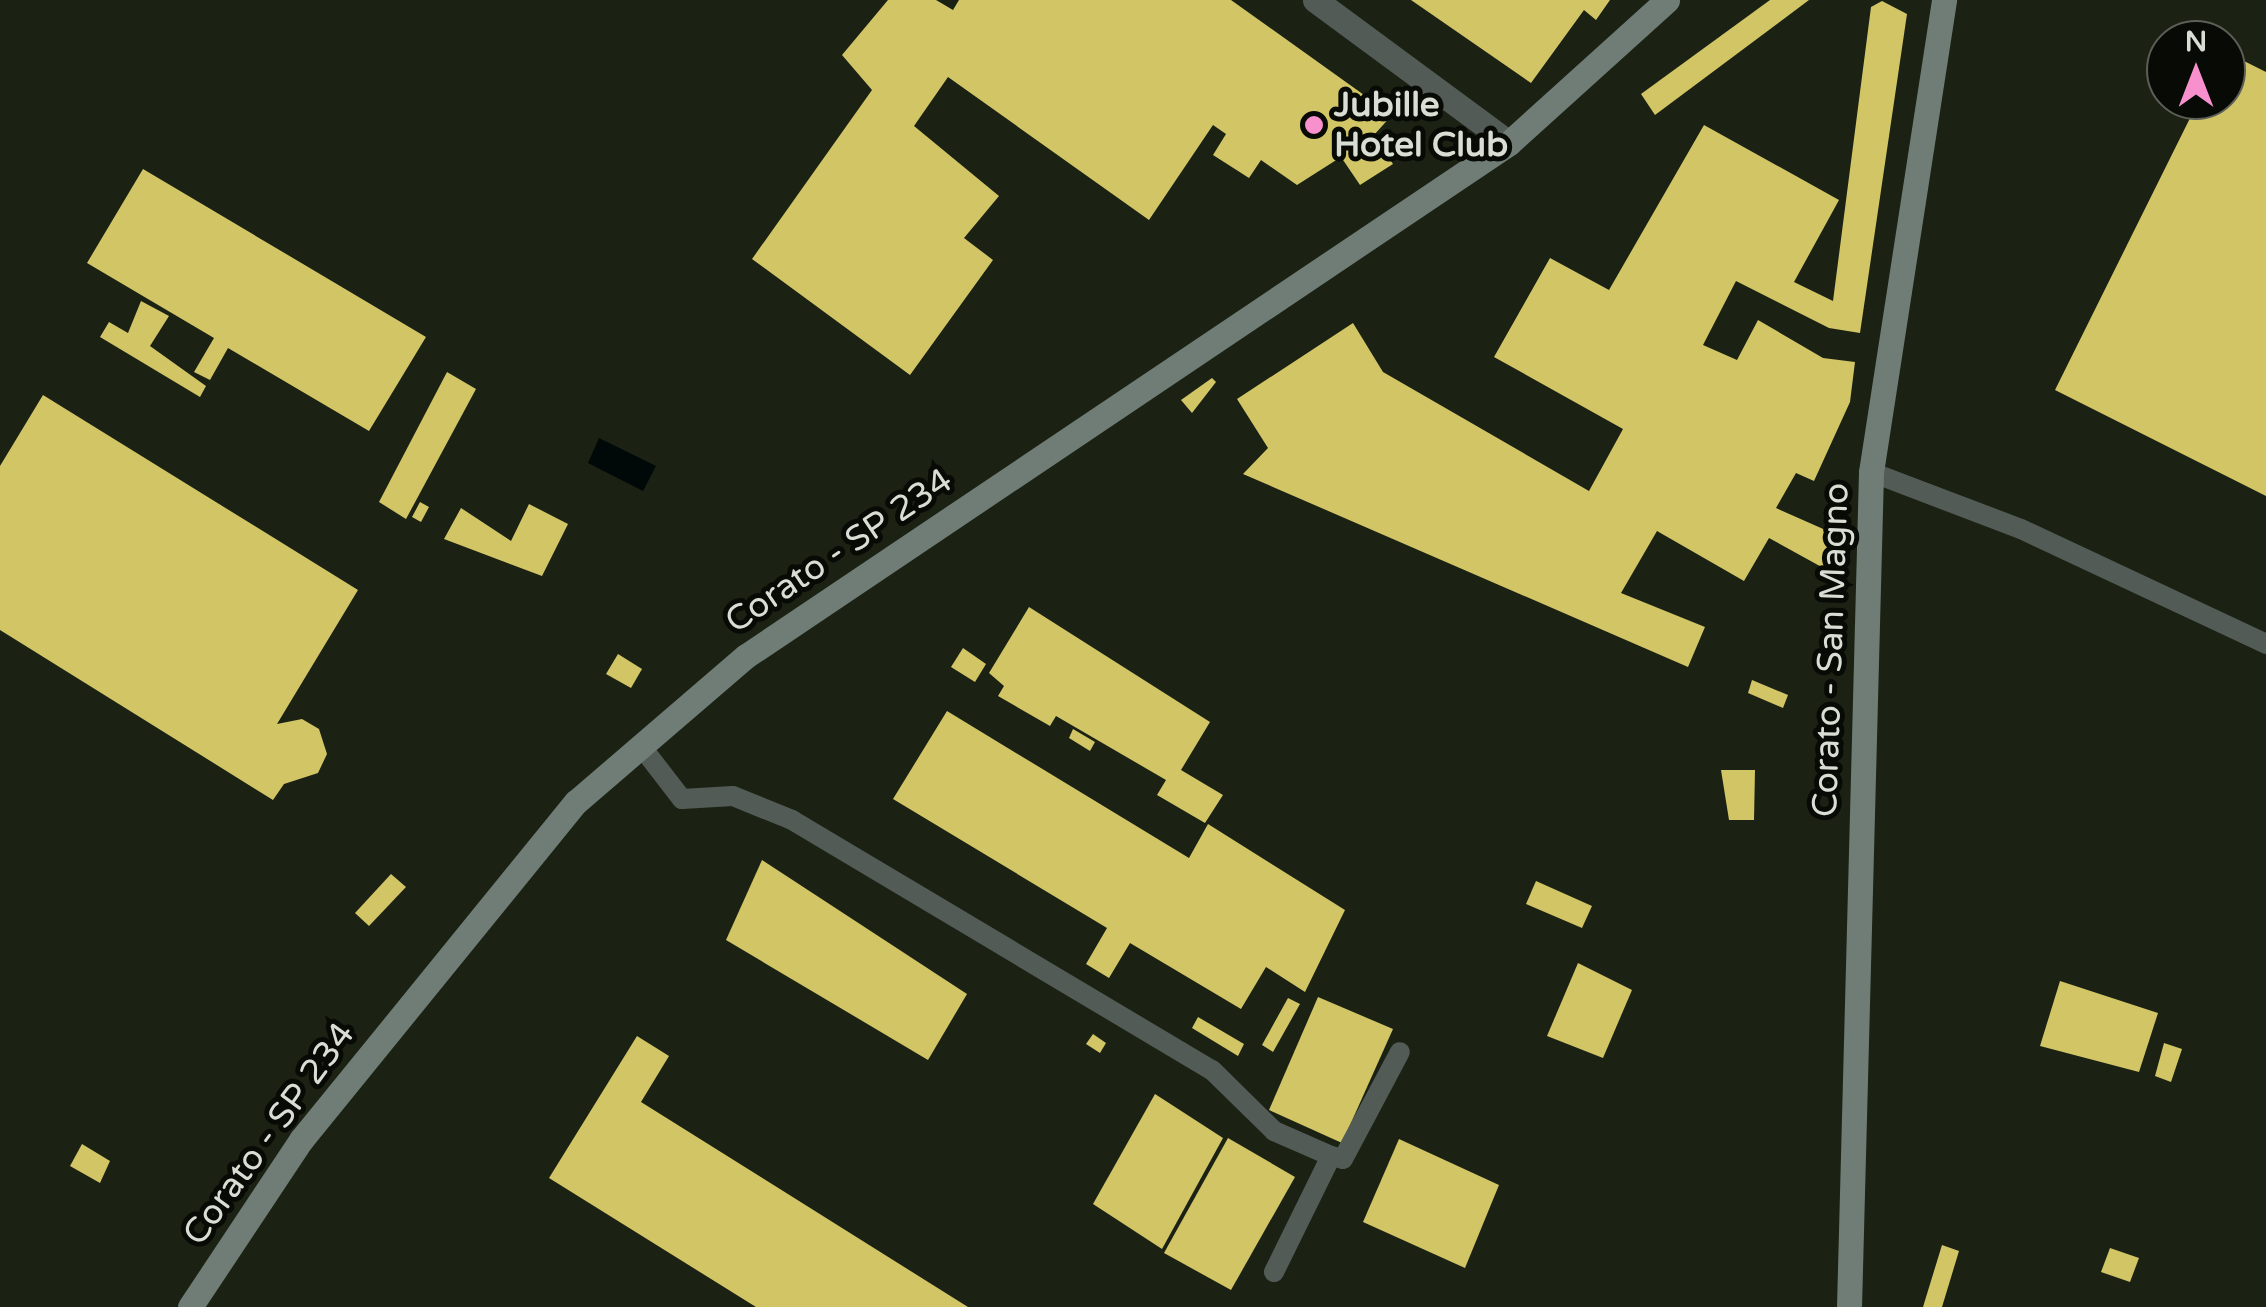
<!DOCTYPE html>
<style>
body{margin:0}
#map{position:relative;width:2266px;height:1307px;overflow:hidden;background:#1b2214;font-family:"Varela Round",sans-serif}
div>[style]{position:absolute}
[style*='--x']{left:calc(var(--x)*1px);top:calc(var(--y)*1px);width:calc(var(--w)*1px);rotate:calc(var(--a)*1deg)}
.water>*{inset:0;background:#000808}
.building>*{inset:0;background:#d2c566}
.lane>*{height:20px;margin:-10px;padding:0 10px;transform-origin:10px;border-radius:10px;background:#535b57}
.street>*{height:25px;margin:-12.5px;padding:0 12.5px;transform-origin:12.5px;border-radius:12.5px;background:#535b57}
.secondary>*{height:25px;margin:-12.5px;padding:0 12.5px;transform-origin:12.5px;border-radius:12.5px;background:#707d76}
.dots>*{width:28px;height:28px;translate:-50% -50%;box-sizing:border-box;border:5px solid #080b05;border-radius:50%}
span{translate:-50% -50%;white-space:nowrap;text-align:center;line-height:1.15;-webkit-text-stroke:10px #080b05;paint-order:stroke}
.poi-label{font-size:35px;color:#d9ded5;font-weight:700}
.left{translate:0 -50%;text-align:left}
.street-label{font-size:35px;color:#d9ded5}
.north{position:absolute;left:2146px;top:20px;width:100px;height:100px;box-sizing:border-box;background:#080b05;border:2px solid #5c5f58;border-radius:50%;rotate:0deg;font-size:28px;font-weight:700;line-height:40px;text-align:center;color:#d9ded5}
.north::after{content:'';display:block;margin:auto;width:35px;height:45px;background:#f790cd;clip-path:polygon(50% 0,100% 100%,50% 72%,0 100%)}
</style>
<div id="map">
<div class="water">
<div style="clip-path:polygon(599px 438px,656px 466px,643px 491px,588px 463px)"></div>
</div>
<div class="building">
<div style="clip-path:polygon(888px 0,936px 0,953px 10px,959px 0,1231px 0,1392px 115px,1374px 135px,1393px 164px,1360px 185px,1341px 157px,1297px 185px,1261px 160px,1249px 178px,1213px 155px,1226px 134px,1213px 125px,1149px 220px,948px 77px,914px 126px,999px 196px,964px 238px,993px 260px,910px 375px,752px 259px,872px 90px,842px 55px)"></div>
<div style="clip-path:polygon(1411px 0,1610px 0,1596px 20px,1584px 10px,1531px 83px)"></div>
<div style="clip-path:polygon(1770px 0,1809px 0,1655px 115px,1641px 94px)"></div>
<div style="clip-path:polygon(1882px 1px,1907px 14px,1860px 333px,1829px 328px,1736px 281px,1703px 345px,1737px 360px,1758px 320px,1823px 358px,1855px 362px,1850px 402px,1814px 481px,1796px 473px,1776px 508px,1830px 532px,1827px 570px,1769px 538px,1744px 581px,1657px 531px,1621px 593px,1705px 627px,1688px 667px,1243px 474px,1268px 448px,1237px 399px,1353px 323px,1383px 372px,1589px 491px,1623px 429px,1494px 357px,1550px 258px,1609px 290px,1704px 125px,1839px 200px,1794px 282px,1833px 301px,1871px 7px)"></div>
<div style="clip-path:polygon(2226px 52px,2266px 72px,2266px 496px,2055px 390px,2199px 100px,2226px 100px)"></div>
<div style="clip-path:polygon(143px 169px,426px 337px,369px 431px,228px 348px,210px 380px,194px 372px,214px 338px,87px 263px)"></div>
<div style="clip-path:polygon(141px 301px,169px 316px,150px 346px,206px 386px,200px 397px,100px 337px,109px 322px,128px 333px)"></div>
<div style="clip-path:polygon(447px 372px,476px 389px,406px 519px,379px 502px)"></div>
<div style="clip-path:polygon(1212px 378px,1216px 382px,1192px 413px,1181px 400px)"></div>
<div style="clip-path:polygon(43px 395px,358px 590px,277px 724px,302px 719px,319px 729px,327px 754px,318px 773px,284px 784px,273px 800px,0 630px,0 466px)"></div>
<div style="clip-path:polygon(420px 502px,429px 507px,421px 522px,412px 517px)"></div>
<div style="clip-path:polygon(529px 504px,568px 524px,542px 576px,444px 539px,461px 508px,511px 541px)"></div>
<div style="clip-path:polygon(1029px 607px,1210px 722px,1181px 770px,1223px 795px,1205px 823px,1157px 795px,1166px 780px,1056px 716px,1050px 726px,998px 696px,1004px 686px,989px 673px)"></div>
<div style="clip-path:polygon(963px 648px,986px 664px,975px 682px,951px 667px)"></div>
<div style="clip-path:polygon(618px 654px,642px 669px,631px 688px,606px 674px)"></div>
<div style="clip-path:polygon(1752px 680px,1788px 695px,1783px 708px,1748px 693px)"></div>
<div style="clip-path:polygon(947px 711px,1189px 858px,1208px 824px,1345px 910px,1305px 992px,1266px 967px,1241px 1009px,1130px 943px,1109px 978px,1086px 964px,1107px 928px,893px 799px)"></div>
<div style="clip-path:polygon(1073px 729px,1095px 742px,1090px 751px,1069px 738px)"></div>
<div style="clip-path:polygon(1721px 770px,1755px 770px,1754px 820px,1729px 820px)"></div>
<div style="clip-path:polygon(762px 860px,967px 994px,928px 1060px,726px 940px)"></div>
<div style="clip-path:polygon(391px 874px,406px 887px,369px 926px,355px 913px)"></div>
<div style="clip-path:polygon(1536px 881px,1592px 906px,1582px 928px,1526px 904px)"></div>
<div style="clip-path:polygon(1578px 963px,1632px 990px,1603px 1058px,1547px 1036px)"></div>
<div style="clip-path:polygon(2060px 981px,2158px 1013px,2139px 1072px,2040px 1046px)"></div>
<div style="clip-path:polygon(1318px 997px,1393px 1029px,1342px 1143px,1269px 1110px)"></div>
<div style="clip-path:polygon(1288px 998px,1300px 1004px,1273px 1052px,1262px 1045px)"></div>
<div style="clip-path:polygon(1198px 1017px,1244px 1044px,1238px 1056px,1192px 1028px)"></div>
<div style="clip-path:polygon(1093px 1034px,1106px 1043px,1100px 1053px,1086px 1044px)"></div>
<div style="clip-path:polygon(637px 1036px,669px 1056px,641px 1102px,968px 1307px,756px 1307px,549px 1178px)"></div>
<div style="clip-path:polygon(2164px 1043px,2182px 1049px,2171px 1082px,2155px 1076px)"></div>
<div style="clip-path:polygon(1155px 1094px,1223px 1138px,1162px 1249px,1093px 1204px)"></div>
<div style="clip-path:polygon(1228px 1138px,1295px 1177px,1231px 1290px,1164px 1253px)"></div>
<div style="clip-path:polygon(1399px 1139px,1499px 1185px,1465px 1268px,1363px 1222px)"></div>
<div style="clip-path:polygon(82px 1144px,110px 1161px,100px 1183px,70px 1166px)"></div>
<div style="clip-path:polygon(1942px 1245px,1959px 1251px,1942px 1307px,1923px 1307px)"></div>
<div style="clip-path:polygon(2110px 1248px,2139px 1258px,2130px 1282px,2101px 1272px)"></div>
</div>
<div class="lane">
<div style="--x:1871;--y:472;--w:160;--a:20.8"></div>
<div style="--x:2021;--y:529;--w:271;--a:25.1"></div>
<div style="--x:641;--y:746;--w:67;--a:52.3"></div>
<div style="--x:682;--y:799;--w:51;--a:-3.4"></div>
<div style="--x:733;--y:796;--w:64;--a:22.1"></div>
<div style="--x:792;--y:820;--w:489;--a:30.8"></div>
<div style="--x:1212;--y:1070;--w:87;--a:44.5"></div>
<div style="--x:1274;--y:1131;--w:62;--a:23.7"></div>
<div style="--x:1331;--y:1156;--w:12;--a:14"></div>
<div style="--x:1343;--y:1159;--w:121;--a:-62"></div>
<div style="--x:1274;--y:1272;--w:129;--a:-63.8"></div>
</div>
<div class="street">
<div style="--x:1315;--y:0;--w:241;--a:36.4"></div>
</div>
<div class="secondary">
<div style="--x:190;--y:1307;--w:201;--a:-56.4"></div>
<div style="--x:301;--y:1140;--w:436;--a:-50.9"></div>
<div style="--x:576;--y:802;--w:224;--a:-40.7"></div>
<div style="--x:746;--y:656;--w:919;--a:-33.91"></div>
<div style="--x:1509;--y:143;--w:213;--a:-42.1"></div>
<div style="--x:1849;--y:1307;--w:835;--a:-88.49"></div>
<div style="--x:1871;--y:472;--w:478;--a:-81.2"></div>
</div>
<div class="dots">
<div style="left:1314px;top:125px;background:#f790cd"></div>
</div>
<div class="poi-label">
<span class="left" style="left:1334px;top:125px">Jubille<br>Hotel Club</span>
</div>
<div class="street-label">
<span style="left:839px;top:551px;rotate:-34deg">Corato - SP 234</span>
<span style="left:1831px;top:650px;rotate:-88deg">Corato - San Magno</span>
<span style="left:269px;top:1134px;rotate:-54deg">Corato - SP 234</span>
</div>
<div class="north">N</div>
</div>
